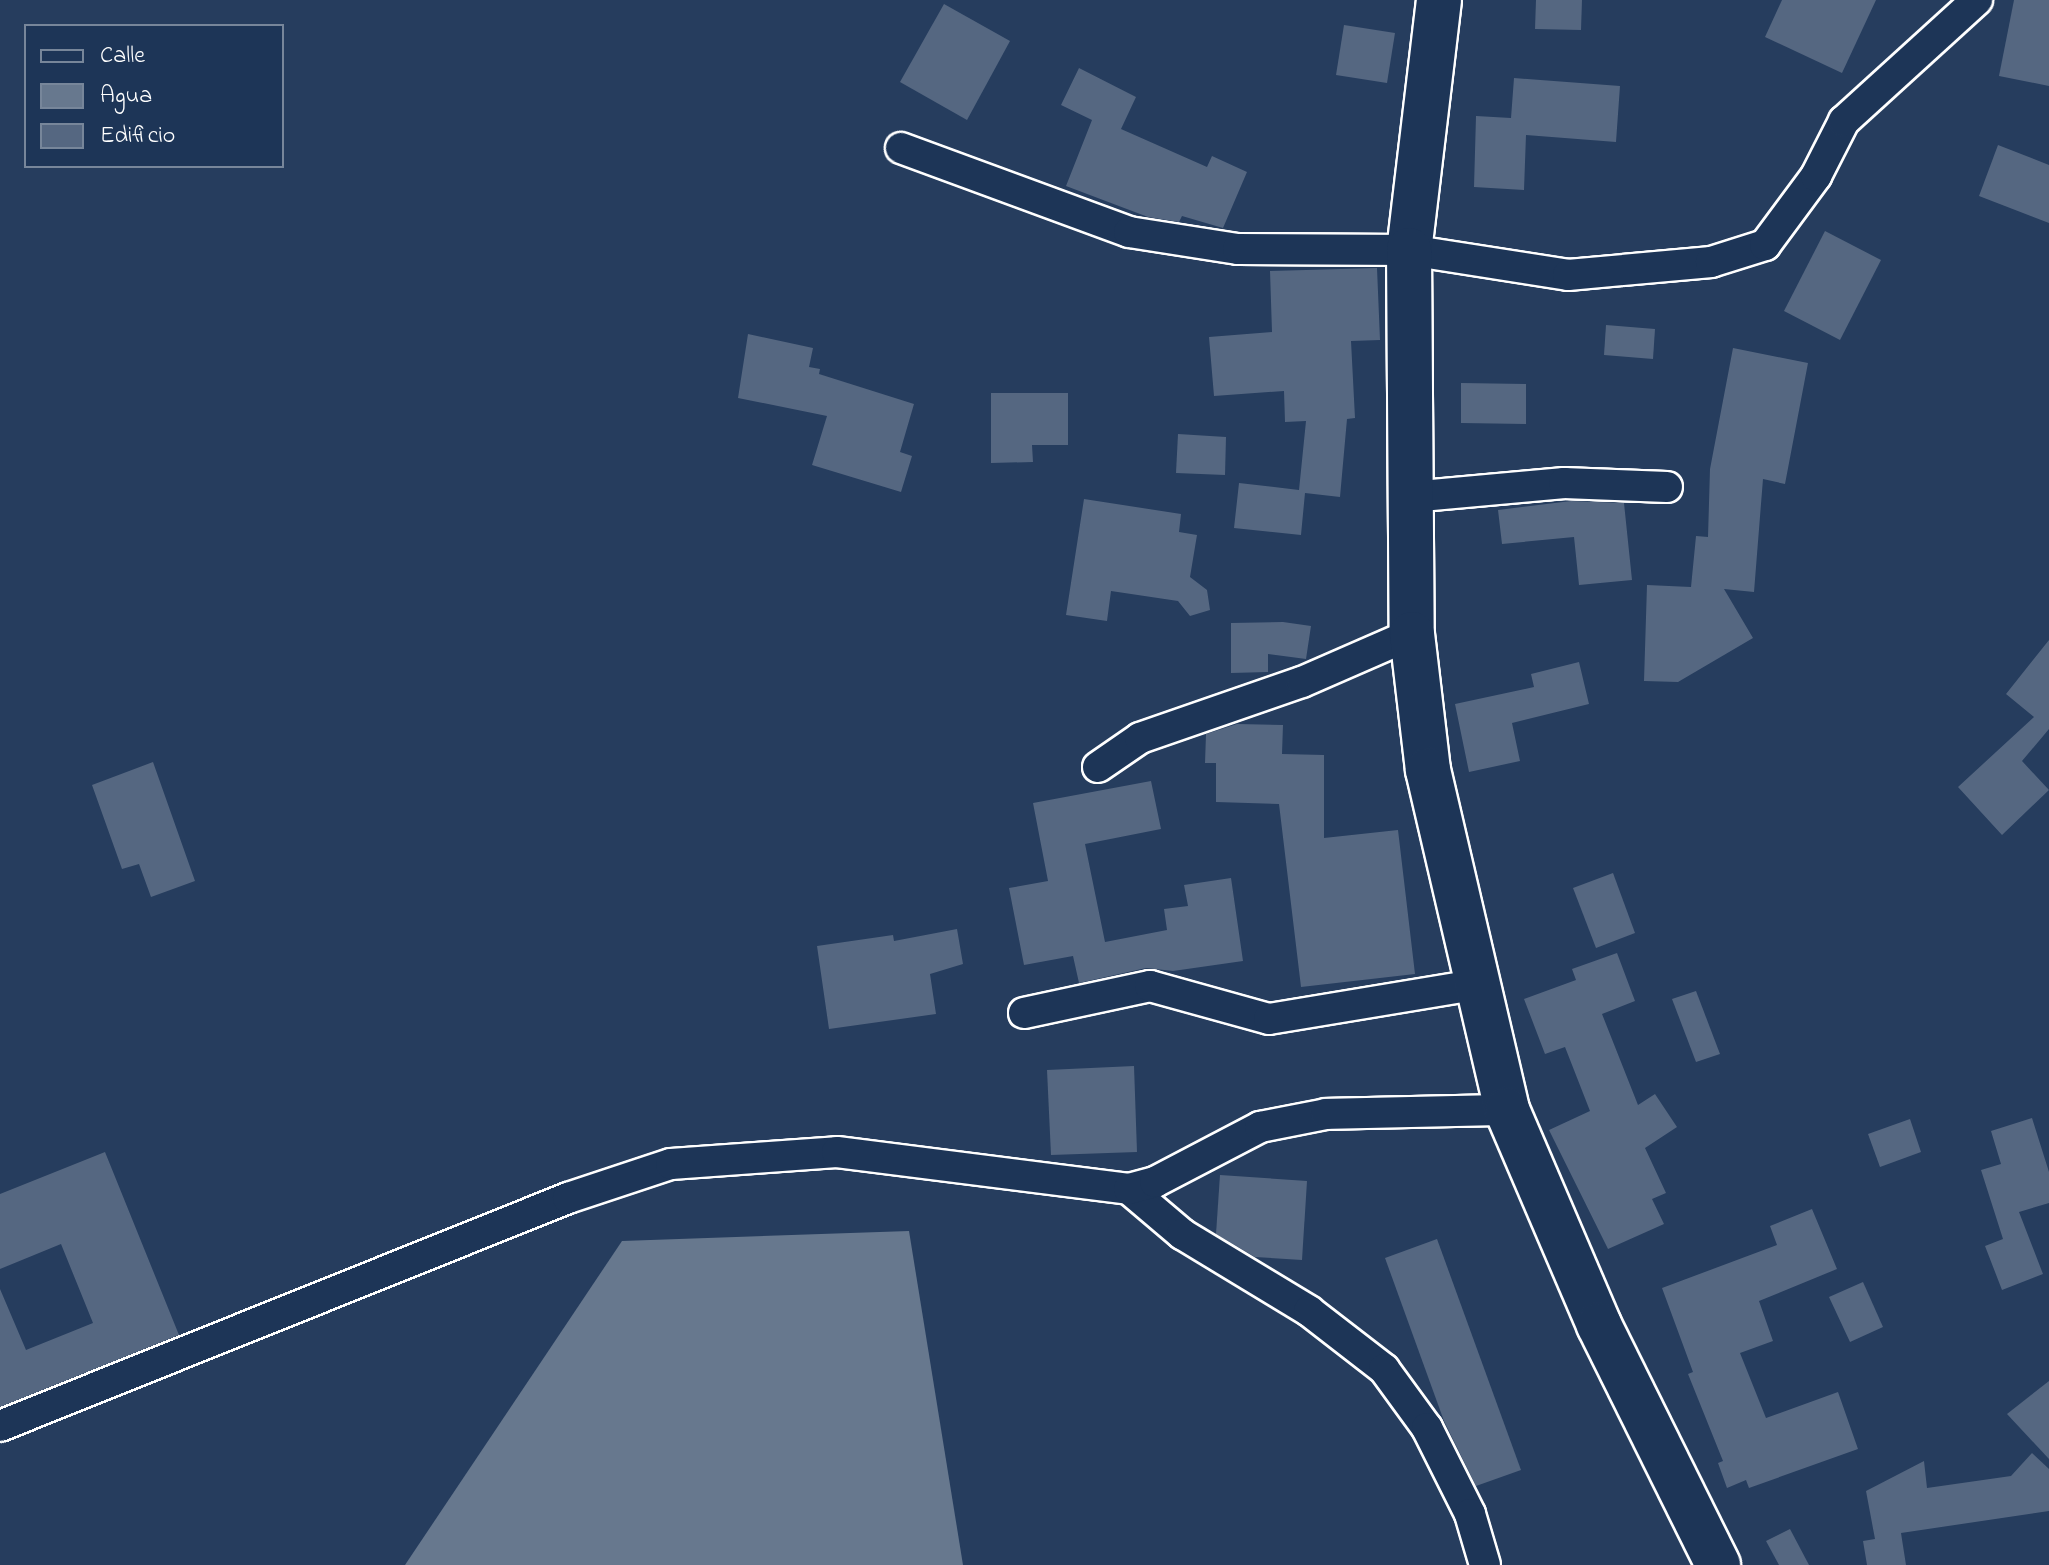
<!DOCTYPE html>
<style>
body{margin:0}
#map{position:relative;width:2049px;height:1565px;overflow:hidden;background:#263d5e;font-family:"Indie Flower",sans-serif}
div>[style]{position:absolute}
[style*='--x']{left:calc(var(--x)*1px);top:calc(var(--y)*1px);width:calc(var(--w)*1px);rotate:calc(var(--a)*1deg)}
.water>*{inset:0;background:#67788e}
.building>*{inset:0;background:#556781}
.roads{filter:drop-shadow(2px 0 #fff) drop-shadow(-2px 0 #fff) drop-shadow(0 2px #fff) drop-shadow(0 -2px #fff)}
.minor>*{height:30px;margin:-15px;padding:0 15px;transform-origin:15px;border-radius:15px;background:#1d3557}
.primary>*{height:44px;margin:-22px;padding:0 22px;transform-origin:22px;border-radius:22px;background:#1d3557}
span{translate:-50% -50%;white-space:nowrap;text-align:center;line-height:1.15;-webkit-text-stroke:6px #1d3557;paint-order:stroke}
.legend{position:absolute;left:24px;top:24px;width:260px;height:144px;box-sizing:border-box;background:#1d3557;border:2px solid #77869a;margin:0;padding:10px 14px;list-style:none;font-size:24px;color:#fff}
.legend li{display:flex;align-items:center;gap:16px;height:40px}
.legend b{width:40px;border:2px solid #77869a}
</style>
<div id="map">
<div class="water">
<div style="clip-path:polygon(909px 1231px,963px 1565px,405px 1565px,622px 1241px)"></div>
</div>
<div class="building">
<div style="clip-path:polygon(1536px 0,1582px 0,1581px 30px,1535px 29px)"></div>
<div style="clip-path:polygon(1782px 0,1876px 0,1842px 73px,1765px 37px)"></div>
<div style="clip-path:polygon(2014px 0,2049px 0,2049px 86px,1999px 76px)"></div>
<div style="clip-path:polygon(944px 4px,1010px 41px,967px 120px,900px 82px)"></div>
<div style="clip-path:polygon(1344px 25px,1395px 33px,1387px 83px,1336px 75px)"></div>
<div style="clip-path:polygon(1079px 68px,1136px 97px,1121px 129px,1207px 167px,1212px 156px,1247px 172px,1223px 228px,1182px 216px,1179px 222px,1148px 217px,1066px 186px,1092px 120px,1061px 105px)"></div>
<div style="clip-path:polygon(1514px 78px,1620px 86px,1616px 142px,1526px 135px,1524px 190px,1474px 187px,1476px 116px,1511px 118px)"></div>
<div style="clip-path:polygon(1998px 145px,2049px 165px,2049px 223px,1979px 196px)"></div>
<div style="clip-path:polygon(1825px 231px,1881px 260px,1840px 340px,1784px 311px)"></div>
<div style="clip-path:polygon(1377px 268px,1380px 340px,1351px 341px,1355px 418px,1347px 419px,1340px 497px,1305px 493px,1301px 535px,1234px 528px,1239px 483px,1299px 490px,1306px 421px,1285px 422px,1284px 391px,1214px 396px,1209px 337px,1272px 332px,1270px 271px)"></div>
<div style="clip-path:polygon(1606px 325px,1655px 329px,1653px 359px,1604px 355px)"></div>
<div style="clip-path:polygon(748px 334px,813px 348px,809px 367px,820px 369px,819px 374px,914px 404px,900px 452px,912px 456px,901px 492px,812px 465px,827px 416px,738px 398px)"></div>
<div style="clip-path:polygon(1733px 348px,1808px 363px,1785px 484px,1763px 479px,1754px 592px,1724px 589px,1753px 638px,1678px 682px,1644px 681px,1647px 585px,1691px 587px,1696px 536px,1708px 537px,1710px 469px)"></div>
<div style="clip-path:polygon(1461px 383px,1526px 384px,1526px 424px,1461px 423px)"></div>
<div style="clip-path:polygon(991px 393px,1068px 393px,1068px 445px,1032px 445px,1033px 462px,991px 463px)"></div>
<div style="clip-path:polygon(1178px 434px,1226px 437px,1225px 475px,1176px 473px)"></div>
<div style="clip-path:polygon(1084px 499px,1181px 514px,1179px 532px,1197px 535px,1190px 577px,1207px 590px,1210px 610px,1190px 616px,1178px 601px,1111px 591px,1107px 621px,1066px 615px)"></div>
<div style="clip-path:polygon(1571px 501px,1624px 503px,1632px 580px,1579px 585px,1574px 537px,1502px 544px,1498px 510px)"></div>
<div style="clip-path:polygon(1283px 622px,1311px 626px,1306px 659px,1268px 654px,1268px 672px,1231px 673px,1231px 623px)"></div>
<div style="clip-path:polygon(2049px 640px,2049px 729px,2022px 761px,2049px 790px,2002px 835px,1958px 787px,2034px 717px,2006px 694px)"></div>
<div style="clip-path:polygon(1579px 662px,1589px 704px,1512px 723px,1520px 761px,1469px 772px,1455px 704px,1534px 687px,1531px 674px)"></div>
<div style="clip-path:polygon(1237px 724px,1283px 725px,1282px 754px,1324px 755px,1324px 838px,1398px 830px,1415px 974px,1301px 987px,1279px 804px,1216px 802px,1216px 763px,1205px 763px,1206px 734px)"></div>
<div style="clip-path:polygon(153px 762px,195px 881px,151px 897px,139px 864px,122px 869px,92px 785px)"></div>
<div style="clip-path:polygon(1151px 781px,1161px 829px,1085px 844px,1105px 942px,1167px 930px,1164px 909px,1188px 906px,1184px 885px,1231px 878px,1243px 961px,1173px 971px,1146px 968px,1079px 983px,1073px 956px,1024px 965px,1009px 888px,1048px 881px,1033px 803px)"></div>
<div style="clip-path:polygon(1613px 873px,1635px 933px,1596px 948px,1573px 888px)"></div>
<div style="clip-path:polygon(957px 929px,963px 964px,930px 974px,936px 1014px,829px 1029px,817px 946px,893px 935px,894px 941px)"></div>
<div style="clip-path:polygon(1617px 953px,1635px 1001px,1602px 1014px,1638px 1105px,1655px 1094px,1677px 1127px,1645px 1148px,1666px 1193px,1652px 1199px,1664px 1224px,1608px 1249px,1549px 1130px,1590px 1111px,1565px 1047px,1545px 1054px,1524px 999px,1576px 980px,1572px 969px)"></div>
<div style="clip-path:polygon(1696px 991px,1720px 1054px,1696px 1062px,1672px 999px)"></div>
<div style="clip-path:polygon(1134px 1066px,1137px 1152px,1051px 1155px,1047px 1070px)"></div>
<div style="clip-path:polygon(2032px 1118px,2049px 1172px,2049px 1203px,2019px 1212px,2043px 1274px,2002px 1290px,1985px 1246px,2003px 1239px,1981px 1170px,2001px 1164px,1991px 1131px)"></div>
<div style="clip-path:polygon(1910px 1119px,1921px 1152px,1880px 1167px,1868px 1134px)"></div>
<div style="clip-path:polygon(105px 1152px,179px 1335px,0 1407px,0 1289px,26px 1350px,93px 1323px,61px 1244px,0 1269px,0 1194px)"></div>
<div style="clip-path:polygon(1220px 1175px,1307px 1181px,1302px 1260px,1255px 1257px,1216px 1234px)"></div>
<div style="clip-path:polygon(1812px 1209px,1837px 1269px,1759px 1301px,1773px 1341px,1740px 1353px,1766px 1418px,1838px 1392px,1858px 1449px,1749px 1488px,1746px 1480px,1727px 1488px,1718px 1463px,1723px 1461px,1688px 1374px,1693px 1372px,1662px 1288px,1777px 1245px,1770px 1226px)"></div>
<div style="clip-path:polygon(1437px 1239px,1521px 1470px,1476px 1486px,1444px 1421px,1385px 1258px)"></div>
<div style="clip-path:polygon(1863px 1282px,1883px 1327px,1850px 1342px,1829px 1297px)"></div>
<div style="clip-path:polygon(2049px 1381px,2049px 1459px,2007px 1414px)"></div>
<div style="clip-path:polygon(2032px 1453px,2049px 1469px,2049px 1511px,1901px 1533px,1906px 1565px,1867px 1565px,1863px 1541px,1875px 1539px,1866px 1491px,1924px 1461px,1927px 1488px,2011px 1476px)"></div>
<div style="clip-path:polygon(1790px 1529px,1809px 1565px,1779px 1565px,1766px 1541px)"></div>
</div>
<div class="roads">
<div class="minor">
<div style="--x:901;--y:148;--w:243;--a:20.2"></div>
<div style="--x:1129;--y:232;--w:110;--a:8.9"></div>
<div style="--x:1238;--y:249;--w:171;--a:0.3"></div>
<div style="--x:1409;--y:250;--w:161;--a:8.9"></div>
<div style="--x:1568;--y:275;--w:144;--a:-5.2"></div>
<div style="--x:1711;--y:262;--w:57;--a:-17.5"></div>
<div style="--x:1765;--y:245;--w:86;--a:-53.5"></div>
<div style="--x:1816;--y:176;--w:62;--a:-63"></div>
<div style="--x:1844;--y:121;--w:180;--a:-42.3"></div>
<div style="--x:1410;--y:497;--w:155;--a:-5.2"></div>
<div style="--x:1564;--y:483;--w:103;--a:2.2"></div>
<div style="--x:1098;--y:767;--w:51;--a:-34.6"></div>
<div style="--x:1140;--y:738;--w:171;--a:-19.1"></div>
<div style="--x:1302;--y:682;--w:120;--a:-23.6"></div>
<div style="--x:1024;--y:1013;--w:129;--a:-12.1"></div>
<div style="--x:1150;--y:986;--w:123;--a:15.5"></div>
<div style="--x:1269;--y:1019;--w:208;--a:-9.4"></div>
<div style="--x:1129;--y:1189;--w:70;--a:40.3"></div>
<div style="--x:1182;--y:1234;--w:149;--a:31.2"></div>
<div style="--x:1309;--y:1311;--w:95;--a:37.7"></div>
<div style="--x:1384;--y:1369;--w:73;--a:53.9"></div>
<div style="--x:1427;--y:1428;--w:96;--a:63.4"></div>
<div style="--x:1470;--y:1514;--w:53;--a:73.6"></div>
<div style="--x:0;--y:1426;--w:612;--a:-21.87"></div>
<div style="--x:568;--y:1198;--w:108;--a:-18.3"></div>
<div style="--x:671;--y:1164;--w:166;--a:-4.1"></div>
<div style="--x:837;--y:1152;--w:294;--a:7.2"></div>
<div style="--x:1129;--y:1189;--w:27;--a:-15"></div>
<div style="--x:1155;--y:1182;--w:119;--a:-27.6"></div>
<div style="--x:1260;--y:1127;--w:67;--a:-11.1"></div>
<div style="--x:1326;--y:1114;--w:181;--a:-1.3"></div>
</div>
<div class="primary">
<div style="--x:1439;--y:0;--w:252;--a:96.8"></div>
<div style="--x:1409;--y:250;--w:384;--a:89.6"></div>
<div style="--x:1412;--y:634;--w:137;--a:83.3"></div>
<div style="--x:1428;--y:770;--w:349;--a:76.9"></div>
<div style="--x:1507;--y:1110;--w:234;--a:66.8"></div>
<div style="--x:1599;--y:1325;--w:268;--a:63.6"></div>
</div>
</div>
<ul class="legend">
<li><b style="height:10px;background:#1d3557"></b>Calle</li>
<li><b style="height:22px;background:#67788e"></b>Agua</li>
<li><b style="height:22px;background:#556781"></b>Edificio</li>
</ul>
</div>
